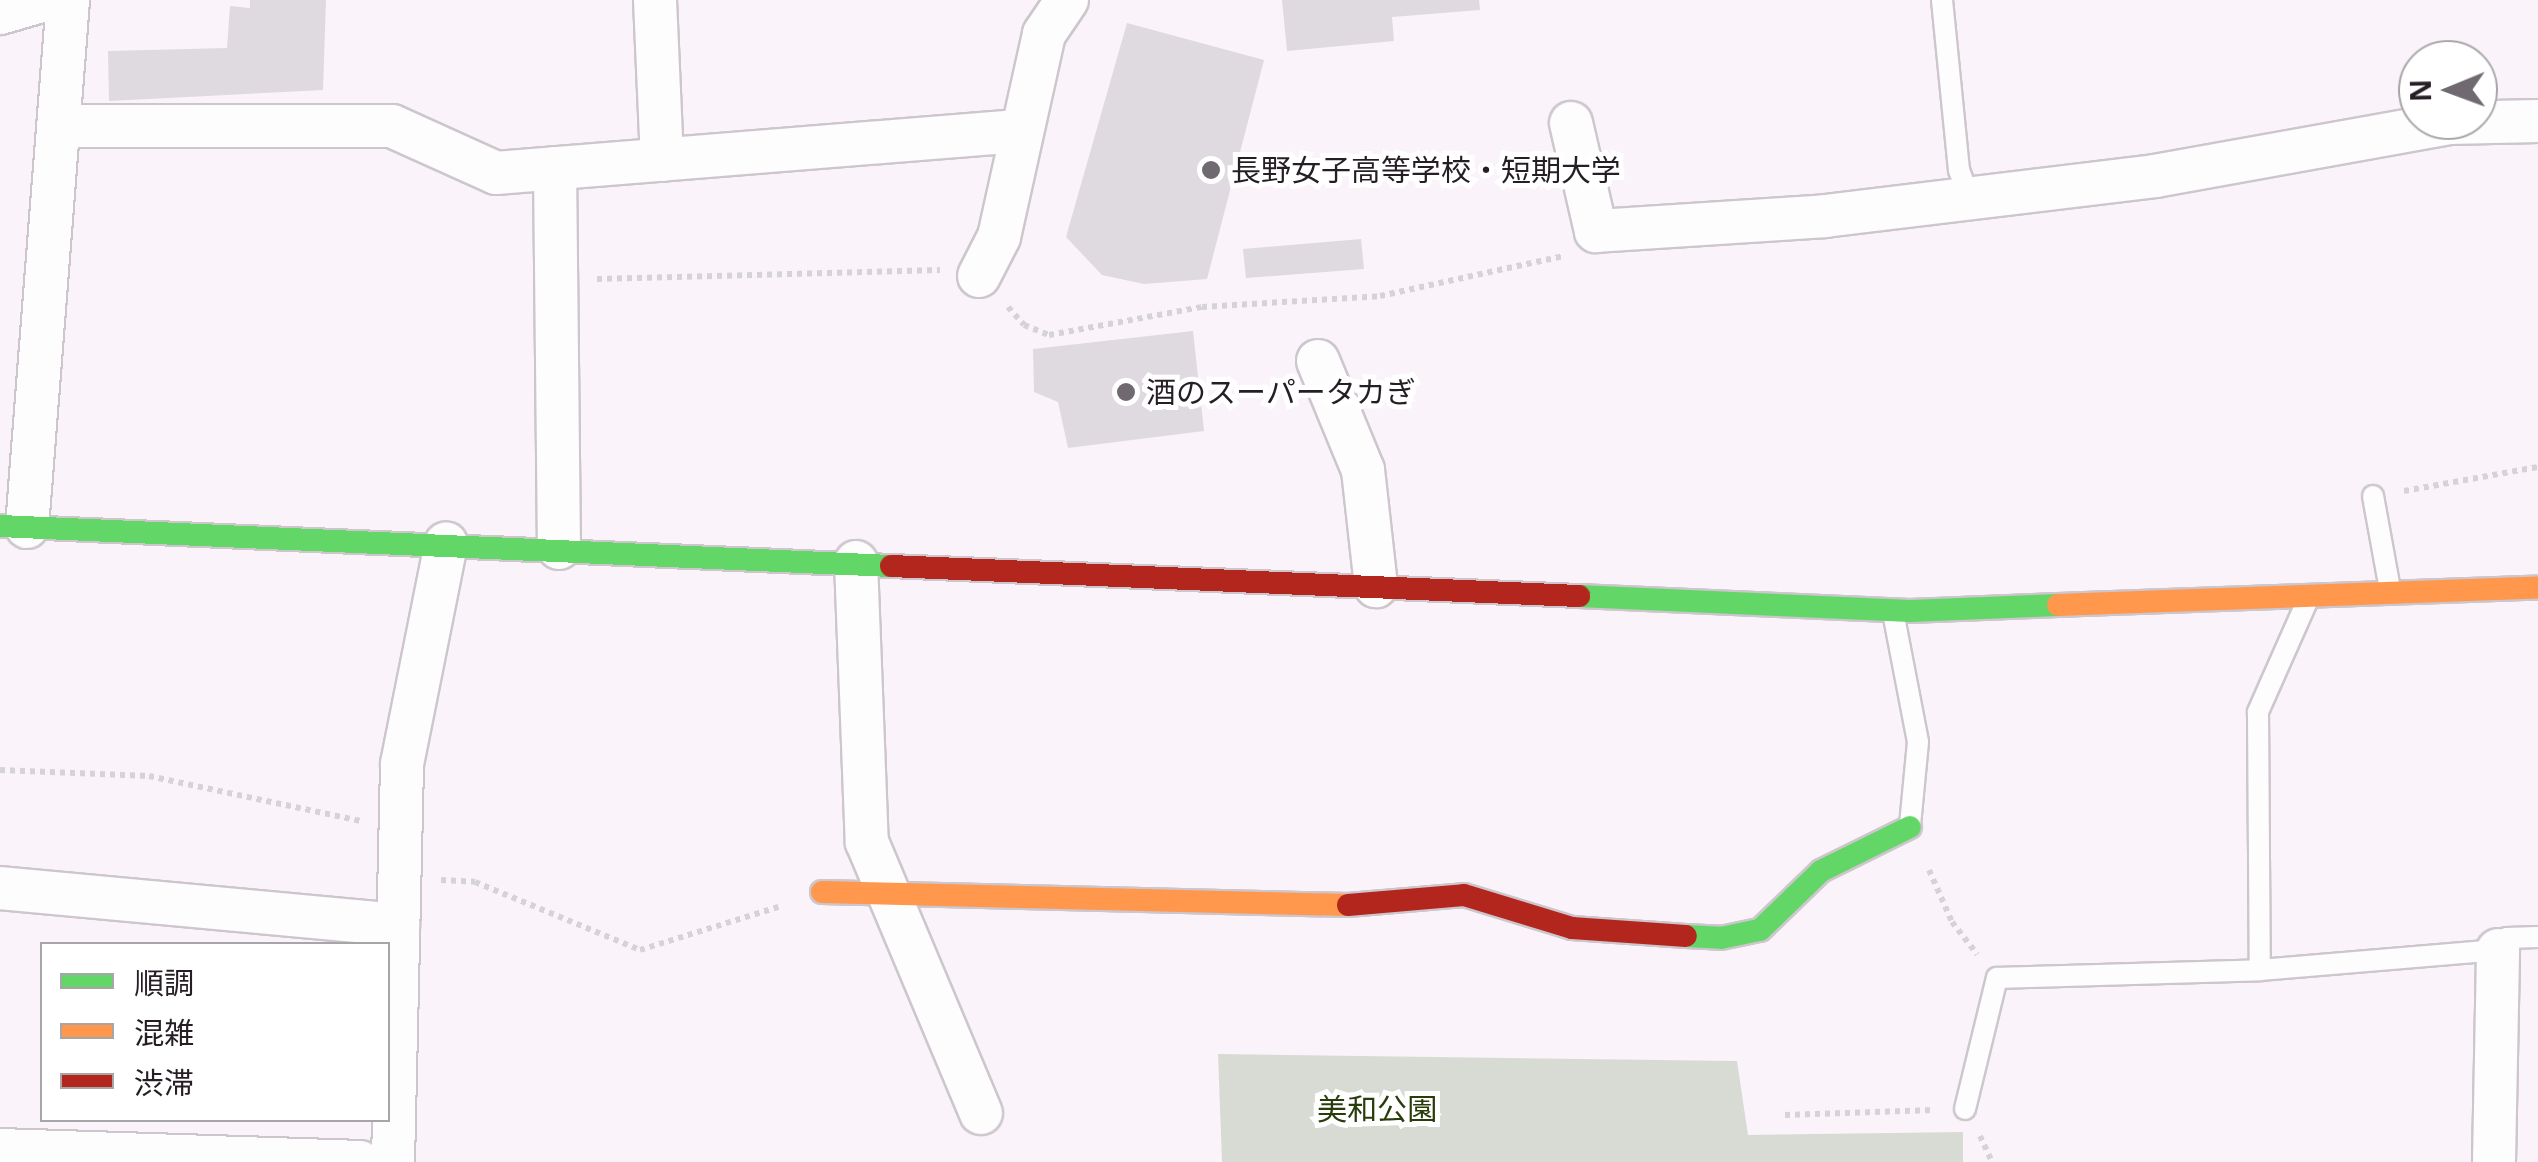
<!DOCTYPE html>
<meta charset="utf-8">
<style>
body{margin:0}
#map{position:relative;width:2538px;height:1162px;overflow:hidden;background:#faf4fa;font-family:"Open Sans","Noto Sans JP",sans-serif}
div>[style]{position:absolute}
[style*='--x']{left:calc(var(--x)*1px);top:calc(var(--y)*1px);width:calc(var(--w)*1px);rotate:calc(var(--a)*1deg)}
.green>*{inset:0;background:#d8dbd3}
.building>*{inset:0;background:#dfd9e0}
.path>*{height:6px;margin-top:-3px;transform-origin:0;background:repeating-linear-gradient(90deg,#d6d3d6 0 5px,transparent 0 10px)}
.roads{filter:drop-shadow(2px 0 #cdc7cd) drop-shadow(-2px 0 #cdc7cd) drop-shadow(0 2px #cdc7cd) drop-shadow(0 -2px #cdc7cd)}
.lane>*{height:20px;margin:-10px;padding:0 10px;transform-origin:10px;border-radius:10px;background:#fefdfe}
.street>*{height:42px;margin:-21px;padding:0 21px;transform-origin:21px;border-radius:21px;background:#fefdfe}
.fast>*{height:22px;margin:-11px;padding:0 11px;transform-origin:11px;border-radius:11px;background:#63d668}
.slow>*{height:22px;margin:-11px;padding:0 11px;transform-origin:11px;border-radius:11px;background:#ff974d}
.jam>*{height:22px;margin:-11px;padding:0 11px;transform-origin:11px;border-radius:11px;background:#b3261e}
.dots>*{width:28px;height:28px;translate:-50% -50%;box-sizing:border-box;border:5px solid #fff;border-radius:50%}
span{translate:-50% -50%;white-space:nowrap;text-align:center;line-height:1.15;-webkit-text-stroke:10px #fff;paint-order:stroke}
.poi-label{font-size:30px;color:#251e25}
.left{translate:0 -50%;text-align:left}
.park-label{font-size:30px;color:#293c0c}
.legend{position:absolute;left:40px;top:942px;width:350px;height:180px;box-sizing:border-box;background:#fff;border:2px solid #a8a5a8;margin:0;padding:12px 18px;list-style:none;font-size:30px;color:#251e25}
.legend li{display:flex;align-items:center;gap:20px;height:50px}
.legend b{width:50px;border:2px solid #a8a5a8}
.north{position:absolute;left:2398px;top:40px;width:100px;height:100px;box-sizing:border-box;background:#fff;border:2px solid #a8a5a8;border-radius:50%;rotate:269deg;font-size:28px;font-weight:700;line-height:40px;text-align:center;color:#251e25}
.north::after{content:'';display:block;margin:auto;width:35px;height:45px;background:#706970;clip-path:polygon(50% 0,100% 100%,50% 72%,0 100%)}
</style>
<div id="map">
<div class="green">
<div style="clip-path:polygon(1218px 1054px,1737px 1061px,1748px 1135px,1963px 1132px,1963px 1162px,1222px 1162px)"></div>
</div>
<div class="building">
<div style="clip-path:polygon(250px 0,326px 0,323px 90px,109px 101px,108px 51px,227px 48px,230px 6px,250px 8px)"></div>
<div style="clip-path:polygon(1282px 0,1479px 0,1480px 10px,1392px 17px,1394px 41px,1287px 51px)"></div>
<div style="clip-path:polygon(1127px 23px,1264px 60px,1207px 279px,1144px 284px,1102px 275px,1066px 237px)"></div>
<div style="clip-path:polygon(1361px 239px,1364px 269px,1246px 278px,1243px 249px)"></div>
<div style="clip-path:polygon(1193px 331px,1204px 431px,1068px 448px,1058px 402px,1034px 392px,1033px 349px)"></div>
</div>
<div class="path">
<div style="--x:597;--y:279;--w:343;--a:-1.5"></div>
<div style="--x:1008;--y:307;--w:24;--a:48"></div>
<div style="--x:1024;--y:325;--w:27;--a:22"></div>
<div style="--x:1049;--y:335;--w:156;--a:-10.4"></div>
<div style="--x:1202;--y:307;--w:178;--a:-3.5"></div>
<div style="--x:1380;--y:296;--w:188;--a:-12.3"></div>
<div style="--x:2404;--y:491;--w:136;--a:-10.2"></div>
<div style="--x:0;--y:770;--w:149;--a:2.3"></div>
<div style="--x:149;--y:776;--w:216;--a:12"></div>
<div style="--x:1929;--y:870;--w:57;--a:66.1"></div>
<div style="--x:1952;--y:922;--w:41;--a:52"></div>
<div style="--x:441;--y:880;--w:34;--a:3"></div>
<div style="--x:475;--y:882;--w:178;--a:22.4"></div>
<div style="--x:640;--y:950;--w:145;--a:-17.3"></div>
<div style="--x:1785;--y:1115;--w:149;--a:-1.9"></div>
<div style="--x:1980;--y:1136;--w:29;--a:65"></div>
</div>
<div class="roads">
<div class="lane">
<div style="--x:1942;--y:0;--w:171;--a:84.3"></div>
<div style="--x:1959;--y:170;--w:30;--a:70"></div>
<div style="--x:2373;--y:496;--w:96;--a:79.7"></div>
<div style="--x:2308;--y:599;--w:124;--a:113.9"></div>
<div style="--x:2258;--y:712;--w:258;--a:89.6"></div>
<div style="--x:2260;--y:970;--w:239;--a:-4.8"></div>
<div style="--x:2498;--y:950;--w:15;--a:-53"></div>
<div style="--x:2507;--y:938;--w:31;--a:-2"></div>
<div style="--x:1893;--y:612;--w:132;--a:79.1"></div>
<div style="--x:1918;--y:742;--w:83;--a:95.5"></div>
<div style="--x:1965;--y:1109;--w:135;--a:-76.3"></div>
<div style="--x:1997;--y:978;--w:263;--a:-1.7"></div>
</div>
<div class="street">
<div style="--x:655;--y:0;--w:160;--a:87.5"></div>
<div style="--x:0;--y:13;--w:47;--a:-16.1"></div>
<div style="--x:1571;--y:123;--w:111;--a:77"></div>
<div style="--x:1596;--y:231;--w:229;--a:-3.7"></div>
<div style="--x:1825;--y:216;--w:332;--a:-6.9"></div>
<div style="--x:2155;--y:176;--w:299;--a:-10.2"></div>
<div style="--x:2449;--y:123;--w:89;--a:-1.3"></div>
<div style="--x:58;--y:126;--w:334;--a:0"></div>
<div style="--x:392;--y:126;--w:114;--a:24.3"></div>
<div style="--x:496;--y:173;--w:524;--a:-4.6"></div>
<div style="--x:555;--y:168;--w:380;--a:89.4"></div>
<div style="--x:979;--y:276;--w:44;--a:-62.9"></div>
<div style="--x:999;--y:237;--w:208;--a:-77.5"></div>
<div style="--x:1044;--y:34;--w:41;--a:-55.9"></div>
<div style="--x:1318;--y:361;--w:118;--a:67.6"></div>
<div style="--x:1363;--y:470;--w:117;--a:83.6"></div>
<div style="--x:27;--y:527;--w:529;--a:-85.55"></div>
<div style="--x:856;--y:562;--w:280;--a:87.8"></div>
<div style="--x:867;--y:842;--w:294;--a:67.2"></div>
<div style="--x:0;--y:888;--w:400;--a:5.3"></div>
<div style="--x:0;--y:1150;--w:360;--a:1.9"></div>
<div style="--x:393;--y:1162;--w:398;--a:-88.7"></div>
<div style="--x:402;--y:764;--w:225;--a:-78.7"></div>
<div style="--x:2494;--y:1162;--w:212;--a:-88.9"></div>
</div>
<div class="fast">
<div style="--x:0;--y:526;--w:892;--a:2.57"></div>
<div style="--x:1579;--y:596;--w:331;--a:2.6"></div>
<div style="--x:1910;--y:611;--w:148;--a:-2.3"></div>
<div style="--x:1686;--y:936;--w:35;--a:3"></div>
<div style="--x:1721;--y:938;--w:40;--a:-12"></div>
<div style="--x:1760;--y:930;--w:85;--a:-44"></div>
<div style="--x:1821;--y:871;--w:99;--a:-26.3"></div>
</div>
<div class="slow">
<div style="--x:2058;--y:605;--w:480;--a:-2.1"></div>
<div style="--x:822;--y:892;--w:526;--a:1.42"></div>
</div>
<div class="jam">
<div style="--x:891;--y:566;--w:689;--a:2.5"></div>
<div style="--x:1348;--y:905;--w:116;--a:-4.9"></div>
<div style="--x:1464;--y:895;--w:113;--a:17"></div>
<div style="--x:1572;--y:928;--w:114;--a:4"></div>
</div>
</div>
<div class="dots">
<div style="left:1211px;top:170px;background:#706970"></div>
<div style="left:1126px;top:392px;background:#706970"></div>
</div>
<div class="poi-label">
<span class="left" style="left:1231px;top:170px">長野女子高等学校・短期大学</span>
<span class="left" style="left:1146px;top:392px">酒のスーパータカぎ</span>
</div>
<div class="park-label">
<span style="left:1377px;top:1109px">美和公園</span>
</div>
<ul class="legend">
<li><b style="height:12px;background:#63d668"></b>順調</li>
<li><b style="height:12px;background:#ff974d"></b>混雑</li>
<li><b style="height:12px;background:#b3261e"></b>渋滞</li>
</ul>
<div class="north">N</div>
</div>
